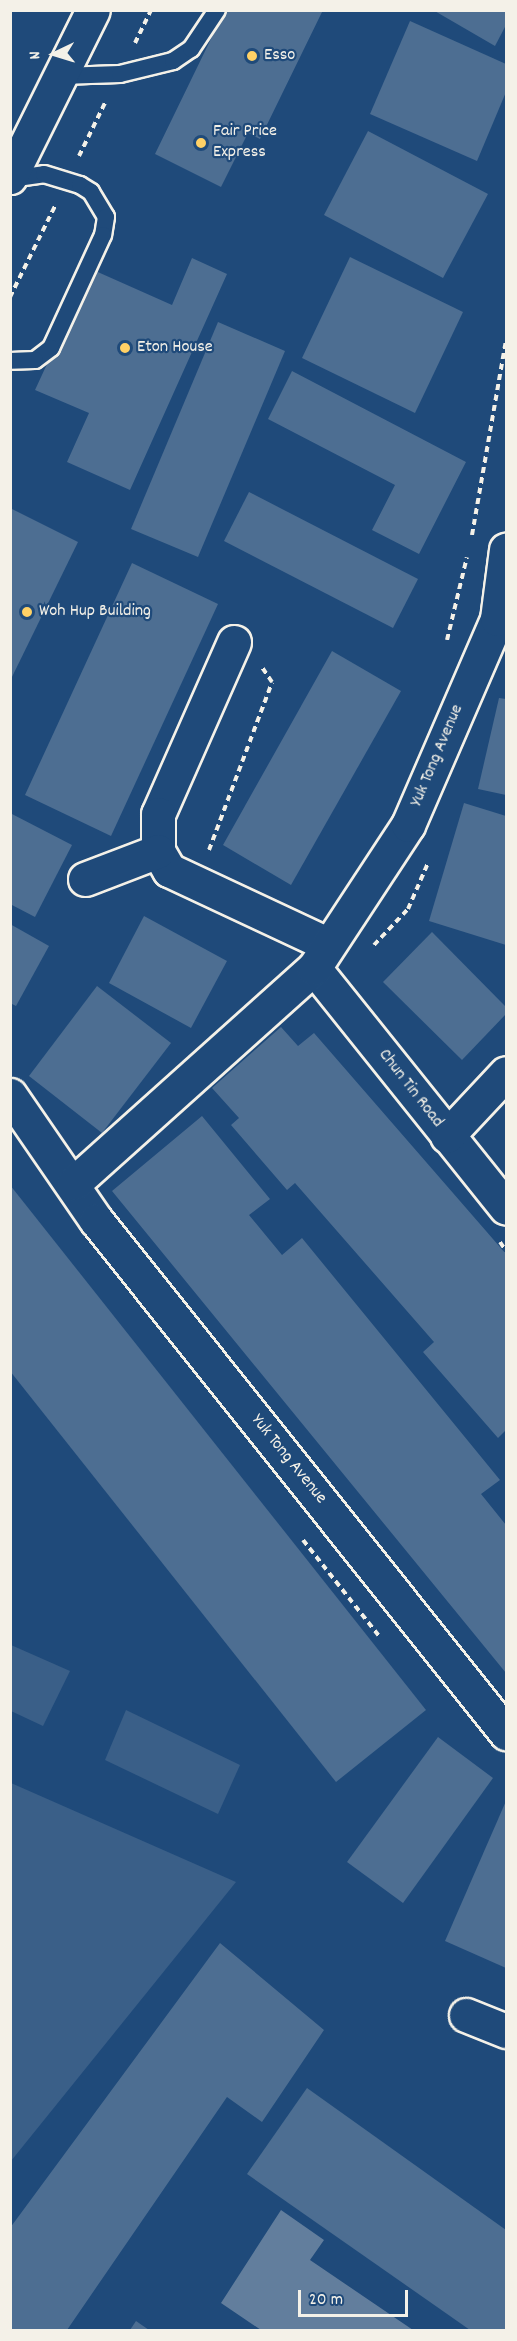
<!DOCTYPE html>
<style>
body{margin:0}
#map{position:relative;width:517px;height:2341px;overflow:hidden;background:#1f4a7a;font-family:Dekko,sans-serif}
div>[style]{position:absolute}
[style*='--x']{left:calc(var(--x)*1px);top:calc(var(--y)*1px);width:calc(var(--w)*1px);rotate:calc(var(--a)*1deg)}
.green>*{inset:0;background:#3a5f88}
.water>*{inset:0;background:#627e9d}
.building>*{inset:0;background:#4d6e92}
.path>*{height:4px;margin-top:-2px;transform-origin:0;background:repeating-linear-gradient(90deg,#f4f1e8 0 6px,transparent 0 10.5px)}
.roads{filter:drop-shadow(2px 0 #f4f1e8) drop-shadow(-2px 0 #f4f1e8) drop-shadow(0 2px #f4f1e8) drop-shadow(0 -2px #f4f1e8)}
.service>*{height:16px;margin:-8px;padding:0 8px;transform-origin:8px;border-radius:8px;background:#1f4a7a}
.minor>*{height:33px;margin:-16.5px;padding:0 16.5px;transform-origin:16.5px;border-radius:16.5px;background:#1f4a7a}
.trunk>*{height:33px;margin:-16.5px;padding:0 16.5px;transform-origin:16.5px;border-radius:16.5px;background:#1f4a7a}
.dots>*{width:16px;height:16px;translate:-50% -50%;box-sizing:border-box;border:3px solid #1f4a7a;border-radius:50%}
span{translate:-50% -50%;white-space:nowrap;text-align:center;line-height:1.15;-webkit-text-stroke:4.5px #1f4a7a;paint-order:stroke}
.poi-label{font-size:18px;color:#f4f1e8}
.left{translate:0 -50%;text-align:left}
.street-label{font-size:18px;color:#f4f1e8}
.frame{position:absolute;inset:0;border:12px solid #f4f1e8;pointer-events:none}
.north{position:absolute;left:24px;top:24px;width:60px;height:60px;-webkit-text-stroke:4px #1f4a7a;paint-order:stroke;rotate:266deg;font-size:16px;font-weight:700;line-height:24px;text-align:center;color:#f4f1e8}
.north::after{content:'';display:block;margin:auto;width:21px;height:27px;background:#f4f1e8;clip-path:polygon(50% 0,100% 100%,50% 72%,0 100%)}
.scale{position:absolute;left:298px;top:2290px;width:110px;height:27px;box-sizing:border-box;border:3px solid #f4f1e8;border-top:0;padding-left:8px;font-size:18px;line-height:21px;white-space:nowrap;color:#f4f1e8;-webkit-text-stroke:4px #1f4a7a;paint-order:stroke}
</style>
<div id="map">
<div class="green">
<div style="clip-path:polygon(11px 1645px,70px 1671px,43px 1726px,11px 1711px)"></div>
<div style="clip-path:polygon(126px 1710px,240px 1765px,218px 1814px,105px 1760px)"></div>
<div style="clip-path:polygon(11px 1783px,236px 1882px,11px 2161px)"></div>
</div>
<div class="water">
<div style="clip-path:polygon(281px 2210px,324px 2240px,310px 2260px,413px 2330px,261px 2330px,221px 2303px)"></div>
</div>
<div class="building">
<div style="clip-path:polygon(225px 10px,323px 10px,260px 139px,248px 133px,221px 187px,155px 154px)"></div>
<div style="clip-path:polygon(433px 10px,506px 10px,506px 25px,495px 46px)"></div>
<div style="clip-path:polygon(410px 21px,506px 64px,506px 92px,477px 161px,370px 114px)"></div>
<div style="clip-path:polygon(368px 131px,488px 194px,443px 278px,324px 215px)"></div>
<div style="clip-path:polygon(350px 257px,463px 312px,415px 413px,302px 358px)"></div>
<div style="clip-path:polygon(192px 258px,227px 274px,130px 490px,67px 462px,89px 413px,35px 390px,91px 269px,172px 305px)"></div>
<div style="clip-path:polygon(218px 322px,285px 351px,198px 557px,131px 529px)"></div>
<div style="clip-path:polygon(292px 371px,466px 462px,419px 554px,372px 530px,395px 485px,268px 419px)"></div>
<div style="clip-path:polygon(249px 492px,418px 579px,393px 628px,224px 541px)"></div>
<div style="clip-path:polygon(10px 508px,78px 542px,10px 681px)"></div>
<div style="clip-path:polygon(132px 563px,218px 604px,111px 836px,25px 795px)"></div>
<div style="clip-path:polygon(332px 651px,401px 691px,291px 885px,223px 845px)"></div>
<div style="clip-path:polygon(499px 698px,506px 699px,506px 795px,478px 789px)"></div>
<div style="clip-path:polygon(464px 803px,506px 816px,506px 945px,429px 921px)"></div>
<div style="clip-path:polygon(10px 813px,72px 845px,35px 917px,10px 904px)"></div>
<div style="clip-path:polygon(144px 916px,227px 961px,191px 1028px,109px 983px)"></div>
<div style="clip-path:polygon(10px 924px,49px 946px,16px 1006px,10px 1003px)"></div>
<div style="clip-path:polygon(432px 932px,506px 1007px,506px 1014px,462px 1060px,383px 982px)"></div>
<div style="clip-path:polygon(97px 986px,171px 1043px,102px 1133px,29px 1076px)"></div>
<div style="clip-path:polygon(281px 1027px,298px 1046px,314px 1033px,506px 1254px,506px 1430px,498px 1438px,423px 1352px,434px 1342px,295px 1183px,287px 1190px,231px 1125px,239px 1118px,212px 1088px)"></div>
<div style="clip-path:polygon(202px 1116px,270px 1199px,249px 1215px,282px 1255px,302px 1238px,500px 1480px,481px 1494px,506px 1525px,506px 1673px,112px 1191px)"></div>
<div style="clip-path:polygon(10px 1185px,426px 1710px,336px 1782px,10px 1371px)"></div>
<div style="clip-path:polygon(438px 1737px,493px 1778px,403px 1903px,347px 1862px)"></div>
<div style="clip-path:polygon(506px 1801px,506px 1968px,445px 1941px)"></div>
<div style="clip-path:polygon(220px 1943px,324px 2030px,262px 2122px,227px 2097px,67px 2330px,10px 2330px,10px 2228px)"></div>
<div style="clip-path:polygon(307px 2088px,506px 2230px,506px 2330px,470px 2330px,247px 2174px)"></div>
<div style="clip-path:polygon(136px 2321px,149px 2330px,130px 2330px)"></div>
</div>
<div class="path">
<div style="--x:135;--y:43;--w:37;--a:-64"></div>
<div style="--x:79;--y:156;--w:61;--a:-63.9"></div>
<div style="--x:10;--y:297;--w:102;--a:-63.7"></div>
<div style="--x:472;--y:535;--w:197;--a:-80.1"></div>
<div style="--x:447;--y:640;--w:85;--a:-76.5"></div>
<div style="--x:209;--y:850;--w:179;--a:-69.4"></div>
<div style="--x:272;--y:682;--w:18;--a:-124"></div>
<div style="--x:374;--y:945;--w:50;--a:-46.6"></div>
<div style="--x:408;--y:909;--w:50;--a:-66.5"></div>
<div style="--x:500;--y:1242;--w:11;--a:56"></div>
<div style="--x:303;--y:1540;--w:124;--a:51.6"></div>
</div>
<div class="roads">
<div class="service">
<div style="--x:61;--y:76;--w:59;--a:-1.9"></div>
<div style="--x:120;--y:74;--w:55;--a:-13.8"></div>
<div style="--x:173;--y:61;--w:22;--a:-34"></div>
<div style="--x:191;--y:49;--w:47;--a:-56.3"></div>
<div style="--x:10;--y:179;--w:34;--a:-8"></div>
<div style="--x:44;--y:174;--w:38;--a:17"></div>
<div style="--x:80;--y:185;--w:13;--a:32"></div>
<div style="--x:91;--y:192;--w:29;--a:59"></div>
<div style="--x:106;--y:217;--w:18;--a:99"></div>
<div style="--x:103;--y:235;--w:124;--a:114.7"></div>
<div style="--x:51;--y:348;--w:20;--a:143"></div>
<div style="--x:35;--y:360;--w:25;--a:178"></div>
</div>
<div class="minor">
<div style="--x:234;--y:642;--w:188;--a:113.8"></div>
<div style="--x:158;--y:814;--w:37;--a:90"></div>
<div style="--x:158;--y:851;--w:22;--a:60"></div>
<div style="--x:169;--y:870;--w:174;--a:25.1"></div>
<div style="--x:85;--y:879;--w:78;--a:-21"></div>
<div style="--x:314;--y:968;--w:307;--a:51.3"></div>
<div style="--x:10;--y:1095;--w:152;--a:55.5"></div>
<div style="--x:96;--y:1220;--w:657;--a:51.37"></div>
<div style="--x:447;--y:1136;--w:86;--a:-46.9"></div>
<div style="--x:74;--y:1183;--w:322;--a:-41.9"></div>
<div style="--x:314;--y:968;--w:171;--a:-56.7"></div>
<div style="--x:408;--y:825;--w:224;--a:-66.6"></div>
<div style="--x:497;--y:619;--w:70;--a:-82.6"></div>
<div style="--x:466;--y:2015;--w:43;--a:21.8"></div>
</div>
<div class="trunk">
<div style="--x:10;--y:177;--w:186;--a:-63.6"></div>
</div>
</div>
<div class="dots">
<div style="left:252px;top:56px;background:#ffd166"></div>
<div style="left:201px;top:143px;background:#ffd166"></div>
<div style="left:125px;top:348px;background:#ffd166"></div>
<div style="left:27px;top:612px;background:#ffd166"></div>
</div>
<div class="poi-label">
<span class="left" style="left:264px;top:56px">Esso</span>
<span class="left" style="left:213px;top:143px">Fair Price<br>Express</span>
<span class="left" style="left:137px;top:348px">Eton House</span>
<span class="left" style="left:39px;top:612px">Woh Hup Building</span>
</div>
<div class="street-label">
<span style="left:438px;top:756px;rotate:-67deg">Yuk Tong Avenue</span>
<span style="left:410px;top:1089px;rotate:52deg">Chun Tin Road</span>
<span style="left:288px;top:1460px;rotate:51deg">Yuk Tong Avenue</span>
</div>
<div class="frame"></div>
<div class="north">N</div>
<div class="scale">20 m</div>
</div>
